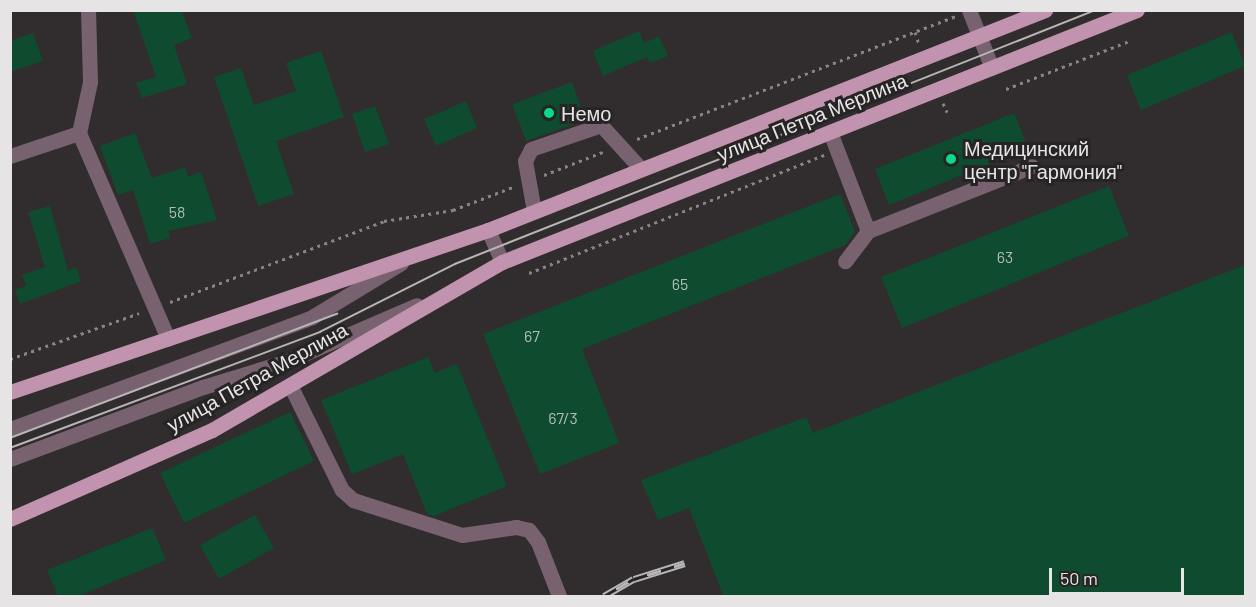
<!DOCTYPE html>
<meta charset="utf-8">
<style>
body{margin:0}
#map{position:relative;width:1256px;height:607px;overflow:hidden;background:#312d2f;font-family:Barlow,sans-serif}
div>[style]{position:absolute}
[style*='--x']{left:calc(var(--x)*1px);top:calc(var(--y)*1px);width:calc(var(--w)*1px);rotate:calc(var(--a)*1deg)}
.building>*{inset:0;background:#0e4b2f}
.path>*{height:3px;margin-top:-1.5px;transform-origin:0;background:repeating-linear-gradient(90deg,#888486 0 3px,transparent 0 7.5px)}
.minor>*{height:15px;margin:-7.5px;padding:0 7.5px;transform-origin:7.5px;border-radius:7.5px;background:#78626f}
.major>*{height:15px;margin:-7.5px;padding:0 7.5px;transform-origin:7.5px;border-radius:7.5px;background:#c193af}
.tram>*{height:1.5px;margin:-0.75px;padding:0 0.75px;transform-origin:0.75px;border-radius:0.75px;background:#b8b5b7}
.rail>*{height:7px;margin-top:-3.5px;transform-origin:0;background:repeating-linear-gradient(90deg,#272426 0 14px,#b8b5b7 0 28px);box-sizing:border-box;border-block:2px solid #b8b5b7}
.dots>*{width:16px;height:16px;translate:-50% -50%;box-sizing:border-box;border:3px solid #272426;border-radius:50%}
span{translate:-50% -50%;white-space:nowrap;text-align:center;line-height:1.15;-webkit-text-stroke:6px #272426;paint-order:stroke}
.number-label{font-size:16px;color:#b1beb8}
.number-label span{-webkit-text-stroke-width:0}
.poi-label{font-size:20px;color:#e7e4e6}
.left{translate:0 -50%;text-align:left}
.street-label{font-size:20px;color:#e7e4e6}
.frame{position:absolute;inset:0;border:12px solid #e7e4e6;pointer-events:none}
.scale{position:absolute;left:1049px;top:568px;width:135px;height:27px;box-sizing:border-box;border:3px solid #e7e4e6;border-top:0;padding-left:8px;font-size:18px;line-height:21px;white-space:nowrap;color:#e7e4e6;-webkit-text-stroke:4px #272426;paint-order:stroke}
</style>
<div id="map">
<div class="building">
<div style="clip-path:polygon(133px 10px,181px 10px,192px 38px,174px 45px,187px 84px,142px 98px,136px 83px,156px 77px)"></div>
<div style="clip-path:polygon(639px 31px,644px 43px,659px 36px,668px 56px,650px 63px,647px 57px,603px 76px,593px 51px)"></div>
<div style="clip-path:polygon(1232px 32px,1245px 66px,1141px 110px,1127px 75px)"></div>
<div style="clip-path:polygon(33px 33px,43px 61px,10px 72px,10px 41px)"></div>
<div style="clip-path:polygon(321px 51px,344px 117px,276px 141px,294px 194px,258px 206px,214px 77px,241px 68px,254px 105px,296px 91px,286px 63px)"></div>
<div style="clip-path:polygon(572px 82px,585px 120px,526px 141px,512px 104px)"></div>
<div style="clip-path:polygon(466px 101px,477px 128px,436px 146px,424px 119px)"></div>
<div style="clip-path:polygon(375px 106px,389px 144px,365px 152px,352px 114px)"></div>
<div style="clip-path:polygon(1014px 113px,1028px 148px,889px 205px,875px 169px)"></div>
<div style="clip-path:polygon(135px 133px,152px 178px,185px 167px,188px 177px,201px 172px,217px 220px,168px 231px,170px 238px,150px 244px,133px 190px,118px 195px,100px 146px)"></div>
<div style="clip-path:polygon(1109px 186px,1129px 236px,902px 328px,881px 277px)"></div>
<div style="clip-path:polygon(840px 194px,855px 232px,845px 245px,582px 349px,619px 443px,540px 474px,483px 334px)"></div>
<div style="clip-path:polygon(50px 206px,68px 271px,76px 267px,81px 281px,20px 304px,15px 290px,26px 286px,22px 275px,45px 267px,28px 212px)"></div>
<div style="clip-path:polygon(1245px 265px,1245px 597px,724px 597px,689px 508px,658px 520px,641px 480px,806px 417px,813px 433px)"></div>
<div style="clip-path:polygon(428px 357px,435px 373px,457px 364px,507px 486px,434px 516px,427px 514px,403px 454px,352px 474px,321px 400px)"></div>
<div style="clip-path:polygon(290px 412px,314px 461px,184px 523px,160px 473px)"></div>
<div style="clip-path:polygon(255px 515px,274px 548px,219px 579px,200px 545px)"></div>
<div style="clip-path:polygon(152px 528px,166px 560px,76px 597px,58px 597px,47px 570px)"></div>
</div>
<div class="path">
<div style="--x:915;--y:32;--w:13;--a:72"></div>
<div style="--x:1006;--y:89;--w:132;--a:-21.3"></div>
<div style="--x:943;--y:103;--w:10;--a:66"></div>
<div style="--x:637;--y:139;--w:341;--a:-21.1"></div>
<div style="--x:544;--y:175;--w:66;--a:-21.5"></div>
<div style="--x:529;--y:273;--w:318;--a:-21.8"></div>
<div style="--x:170;--y:302;--w:229;--a:-20.7"></div>
<div style="--x:384;--y:221;--w:70;--a:-9.1"></div>
<div style="--x:453;--y:210;--w:64;--a:-21"></div>
<div style="--x:10;--y:359;--w:137;--a:-19.6"></div>
</div>
<div class="minor">
<div style="--x:88;--y:10;--w:72;--a:88.4"></div>
<div style="--x:90;--y:82;--w:52;--a:102.2"></div>
<div style="--x:79;--y:133;--w:224;--a:66.6"></div>
<div style="--x:969;--y:10;--w:62;--a:68.4"></div>
<div style="--x:830;--y:132;--w:106;--a:69"></div>
<div style="--x:868;--y:231;--w:38;--a:127"></div>
<div style="--x:10;--y:156;--w:73;--a:-18.4"></div>
<div style="--x:534;--y:211;--w:51;--a:-100.2"></div>
<div style="--x:525;--y:161;--w:13;--a:-63"></div>
<div style="--x:531;--y:149;--w:74;--a:-18.9"></div>
<div style="--x:601;--y:125;--w:59;--a:47.7"></div>
<div style="--x:488;--y:230;--w:35;--a:66"></div>
<div style="--x:868;--y:231;--w:176;--a:-21.6"></div>
<div style="--x:290;--y:385;--w:117;--a:63.7"></div>
<div style="--x:342;--y:490;--w:15;--a:42"></div>
<div style="--x:353;--y:500;--w:114;--a:17.8"></div>
<div style="--x:462;--y:535;--w:55;--a:-8.4"></div>
<div style="--x:516;--y:527;--w:13;--a:13"></div>
<div style="--x:529;--y:530;--w:15;--a:53"></div>
<div style="--x:538;--y:542;--w:58;--a:68.7"></div>
<div style="--x:10;--y:429;--w:322;--a:-20.3"></div>
<div style="--x:312;--y:317;--w:104;--a:-31.2"></div>
<div style="--x:10;--y:459;--w:206;--a:-20.5"></div>
<div style="--x:203;--y:387;--w:91;--a:-17.2"></div>
<div style="--x:290;--y:360;--w:138;--a:-23.4"></div>
</div>
<div class="major">
<div style="--x:10;--y:392;--w:505;--a:-18.72"></div>
<div style="--x:488;--y:230;--w:599;--a:-21.55"></div>
<div style="--x:10;--y:519;--w:221;--a:-23.8"></div>
<div style="--x:212;--y:430;--w:335;--a:-30.1"></div>
<div style="--x:502;--y:262;--w:683;--a:-21.65"></div>
</div>
<div class="tram">
<div style="--x:10;--y:438;--w:350;--a:-20.8"></div>
<div style="--x:10;--y:448;--w:331;--a:-20.5"></div>
<div style="--x:320;--y:332;--w:151;--a:-26.7"></div>
<div style="--x:455;--y:264;--w:689;--a:-21.62"></div>
</div>
<div class="rail">
<div style="--x:604;--y:596;--w:34;--a:-30"></div>
<div style="--x:634;--y:579;--w:53;--a:-17.4"></div>
</div>
<div class="dots">
<div style="left:549px;top:113px;background:#08d98b"></div>
<div style="left:951px;top:159px;background:#08d98b"></div>
</div>
<div class="number-label">
<span style="left:177px;top:212px">58</span>
<span style="left:1005px;top:257px">63</span>
<span style="left:680px;top:284px">65</span>
<span style="left:532px;top:336px">67</span>
<span style="left:563px;top:418px">67/3</span>
</div>
<div class="poi-label">
<span class="left" style="left:561px;top:113px">Немо</span>
<span class="left" style="left:964px;top:160px">Медицинский<br>центр "Гармония"</span>
</div>
<div class="street-label">
<span style="left:812px;top:117px;rotate:-22deg">улица Петра Мерлина</span>
<span style="left:257px;top:377px;rotate:-29deg">улица Петра Мерлина</span>
</div>
<div class="frame"></div>
<div class="scale">50 m</div>
</div>
